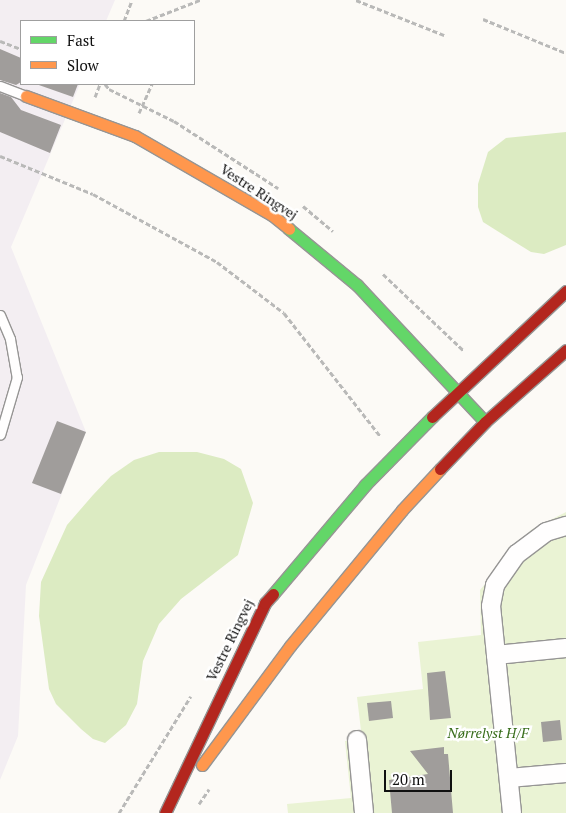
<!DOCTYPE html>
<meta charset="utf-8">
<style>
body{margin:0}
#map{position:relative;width:566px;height:813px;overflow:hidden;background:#fcfaf6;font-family:"PT Serif",serif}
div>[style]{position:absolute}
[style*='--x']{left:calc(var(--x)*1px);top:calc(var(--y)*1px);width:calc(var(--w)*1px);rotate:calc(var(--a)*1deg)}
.industrial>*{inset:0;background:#f3eef2}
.green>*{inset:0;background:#eaf3d4}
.forest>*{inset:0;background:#dcebc2}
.building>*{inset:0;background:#a09d9b}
.path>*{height:3px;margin-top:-1.5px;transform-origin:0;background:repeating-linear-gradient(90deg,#b9b9b8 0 5px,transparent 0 7.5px)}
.roads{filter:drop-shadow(1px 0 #969594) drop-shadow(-1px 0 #969594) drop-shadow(0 1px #969594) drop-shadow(0 -1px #969594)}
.lane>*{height:9px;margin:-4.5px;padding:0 4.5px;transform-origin:4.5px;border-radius:4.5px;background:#fffefe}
.street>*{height:18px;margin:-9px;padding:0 9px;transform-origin:9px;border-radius:9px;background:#fffefe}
.fast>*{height:11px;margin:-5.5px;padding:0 5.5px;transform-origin:5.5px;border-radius:5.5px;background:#63d668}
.slow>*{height:11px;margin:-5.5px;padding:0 5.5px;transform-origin:5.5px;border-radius:5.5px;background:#ff974d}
.jam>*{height:11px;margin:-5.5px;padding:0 5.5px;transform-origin:5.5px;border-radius:5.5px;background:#b3261e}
span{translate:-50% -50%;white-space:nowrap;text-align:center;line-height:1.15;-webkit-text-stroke:5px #fff;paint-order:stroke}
.street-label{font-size:14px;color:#101010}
.park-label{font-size:14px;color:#386d1b;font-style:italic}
.legend{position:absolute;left:20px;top:20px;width:175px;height:65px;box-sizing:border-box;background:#fff;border:1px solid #9f9f9f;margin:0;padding:6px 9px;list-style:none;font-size:15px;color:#101010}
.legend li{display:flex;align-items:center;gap:10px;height:25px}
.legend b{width:25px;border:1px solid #9f9f9f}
.scale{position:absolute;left:384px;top:770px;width:68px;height:22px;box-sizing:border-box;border:2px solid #101010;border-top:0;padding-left:6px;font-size:15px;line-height:18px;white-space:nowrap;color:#101010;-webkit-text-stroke:4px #fff;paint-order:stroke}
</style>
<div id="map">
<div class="industrial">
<div style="clip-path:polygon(0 0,115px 0,106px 21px,21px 21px,21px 84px,80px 84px,11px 247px,86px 432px,26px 585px,18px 736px,0 780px)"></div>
</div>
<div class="green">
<div style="clip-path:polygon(566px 512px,566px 813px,288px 813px,287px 804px,351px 798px,345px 741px,362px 739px,357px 697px,423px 689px,418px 642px,481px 635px,480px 590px,531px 530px)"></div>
</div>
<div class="forest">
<div style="clip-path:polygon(566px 132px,566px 245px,544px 254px,531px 252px,483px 222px,478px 207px,478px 184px,488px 152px,506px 138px)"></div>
<div style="clip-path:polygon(159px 452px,197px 452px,224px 459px,241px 469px,253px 503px,238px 555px,181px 599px,159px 624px,143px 661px,137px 704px,126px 725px,105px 743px,93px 739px,81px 729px,56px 704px,49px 689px,39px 616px,41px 582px,67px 525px,93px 495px,111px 476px,134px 460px)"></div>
</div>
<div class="building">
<div style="clip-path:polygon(0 49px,21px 58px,21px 82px,16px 85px,0 80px)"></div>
<div style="clip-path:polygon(36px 84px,78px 84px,73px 97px)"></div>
<div style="clip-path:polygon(0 93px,11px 97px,21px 110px,61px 125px,50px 153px,0 132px)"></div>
<div style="clip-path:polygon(57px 421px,86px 432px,61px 494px,32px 483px)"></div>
<div style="clip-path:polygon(445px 671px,451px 718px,430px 720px,427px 673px)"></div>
<div style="clip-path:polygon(391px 701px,393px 718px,369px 721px,367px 703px)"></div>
<div style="clip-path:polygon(560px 720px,562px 740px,543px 742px,541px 722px)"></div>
<div style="clip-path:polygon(444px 747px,444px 754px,448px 754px,453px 813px,392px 813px,389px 780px,428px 774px,410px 751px)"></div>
</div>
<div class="path">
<div style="--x:356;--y:0;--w:95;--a:21.7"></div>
<div style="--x:483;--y:19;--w:90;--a:22.3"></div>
<div style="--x:124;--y:21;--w:22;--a:-69"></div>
<div style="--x:146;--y:21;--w:58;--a:-21.3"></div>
<div style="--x:0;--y:41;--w:22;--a:21"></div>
<div style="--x:105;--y:84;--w:6;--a:51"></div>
<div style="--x:109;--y:89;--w:72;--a:26.2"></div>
<div style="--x:174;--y:121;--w:124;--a:32.8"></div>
<div style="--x:95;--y:97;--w:14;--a:-69"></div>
<div style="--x:139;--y:113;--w:32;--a:-66"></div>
<div style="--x:0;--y:156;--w:100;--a:22.2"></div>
<div style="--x:93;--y:194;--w:141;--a:28.7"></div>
<div style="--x:217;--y:262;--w:84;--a:37.3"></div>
<div style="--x:284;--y:313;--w:156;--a:52"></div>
<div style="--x:303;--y:206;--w:39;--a:40"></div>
<div style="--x:383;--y:274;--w:112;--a:43.5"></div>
<div style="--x:199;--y:804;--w:18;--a:-56"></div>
<div style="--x:119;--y:813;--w:137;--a:-58.4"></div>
</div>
<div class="roads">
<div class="lane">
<div style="--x:0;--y:86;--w:25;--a:21"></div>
<div style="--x:0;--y:315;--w:26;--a:67"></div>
<div style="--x:10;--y:339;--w:39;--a:80"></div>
<div style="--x:17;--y:377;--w:60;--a:106.3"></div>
</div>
<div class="street">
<div style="--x:496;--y:655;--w:49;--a:-95.8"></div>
<div style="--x:491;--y:606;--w:21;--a:-79"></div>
<div style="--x:495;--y:585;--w:38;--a:-55"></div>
<div style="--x:517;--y:554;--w:36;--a:-37"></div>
<div style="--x:546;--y:532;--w:21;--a:-17"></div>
<div style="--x:357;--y:740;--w:73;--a:84.5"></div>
<div style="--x:509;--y:778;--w:57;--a:-5"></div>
<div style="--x:512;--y:813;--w:159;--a:-95.8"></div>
<div style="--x:496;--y:655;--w:70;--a:-5.7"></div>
</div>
<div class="fast">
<div style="--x:289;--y:229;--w:88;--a:39.5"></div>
<div style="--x:357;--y:285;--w:187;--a:46.9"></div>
<div style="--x:273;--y:594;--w:143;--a:-49.8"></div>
<div style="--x:365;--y:485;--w:95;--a:-45.4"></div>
</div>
<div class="slow">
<div style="--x:26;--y:96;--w:116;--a:20.2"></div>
<div style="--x:135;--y:136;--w:158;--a:30"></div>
<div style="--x:272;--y:215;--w:22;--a:39"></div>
<div style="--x:202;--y:765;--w:148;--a:-53.5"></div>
<div style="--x:290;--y:646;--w:176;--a:-50.5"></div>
<div style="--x:402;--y:510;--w:56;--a:-47.2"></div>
</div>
<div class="jam">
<div style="--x:432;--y:417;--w:184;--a:-43.2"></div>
<div style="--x:440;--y:469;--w:65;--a:-46.2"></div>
<div style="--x:485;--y:422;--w:108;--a:-41.6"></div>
<div style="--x:165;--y:813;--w:233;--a:-64.5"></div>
<div style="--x:265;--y:603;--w:12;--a:-48"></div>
</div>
</div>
<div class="street-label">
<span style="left:259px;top:192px;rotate:33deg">Vestre Ringvej</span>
<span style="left:230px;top:640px;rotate:-64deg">Vestre Ringvej</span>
</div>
<div class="park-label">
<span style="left:488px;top:733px">Nørrelyst H/F</span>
</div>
<ul class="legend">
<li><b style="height:6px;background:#63d668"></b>Fast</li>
<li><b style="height:6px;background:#ff974d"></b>Slow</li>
</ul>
<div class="scale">20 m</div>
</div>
